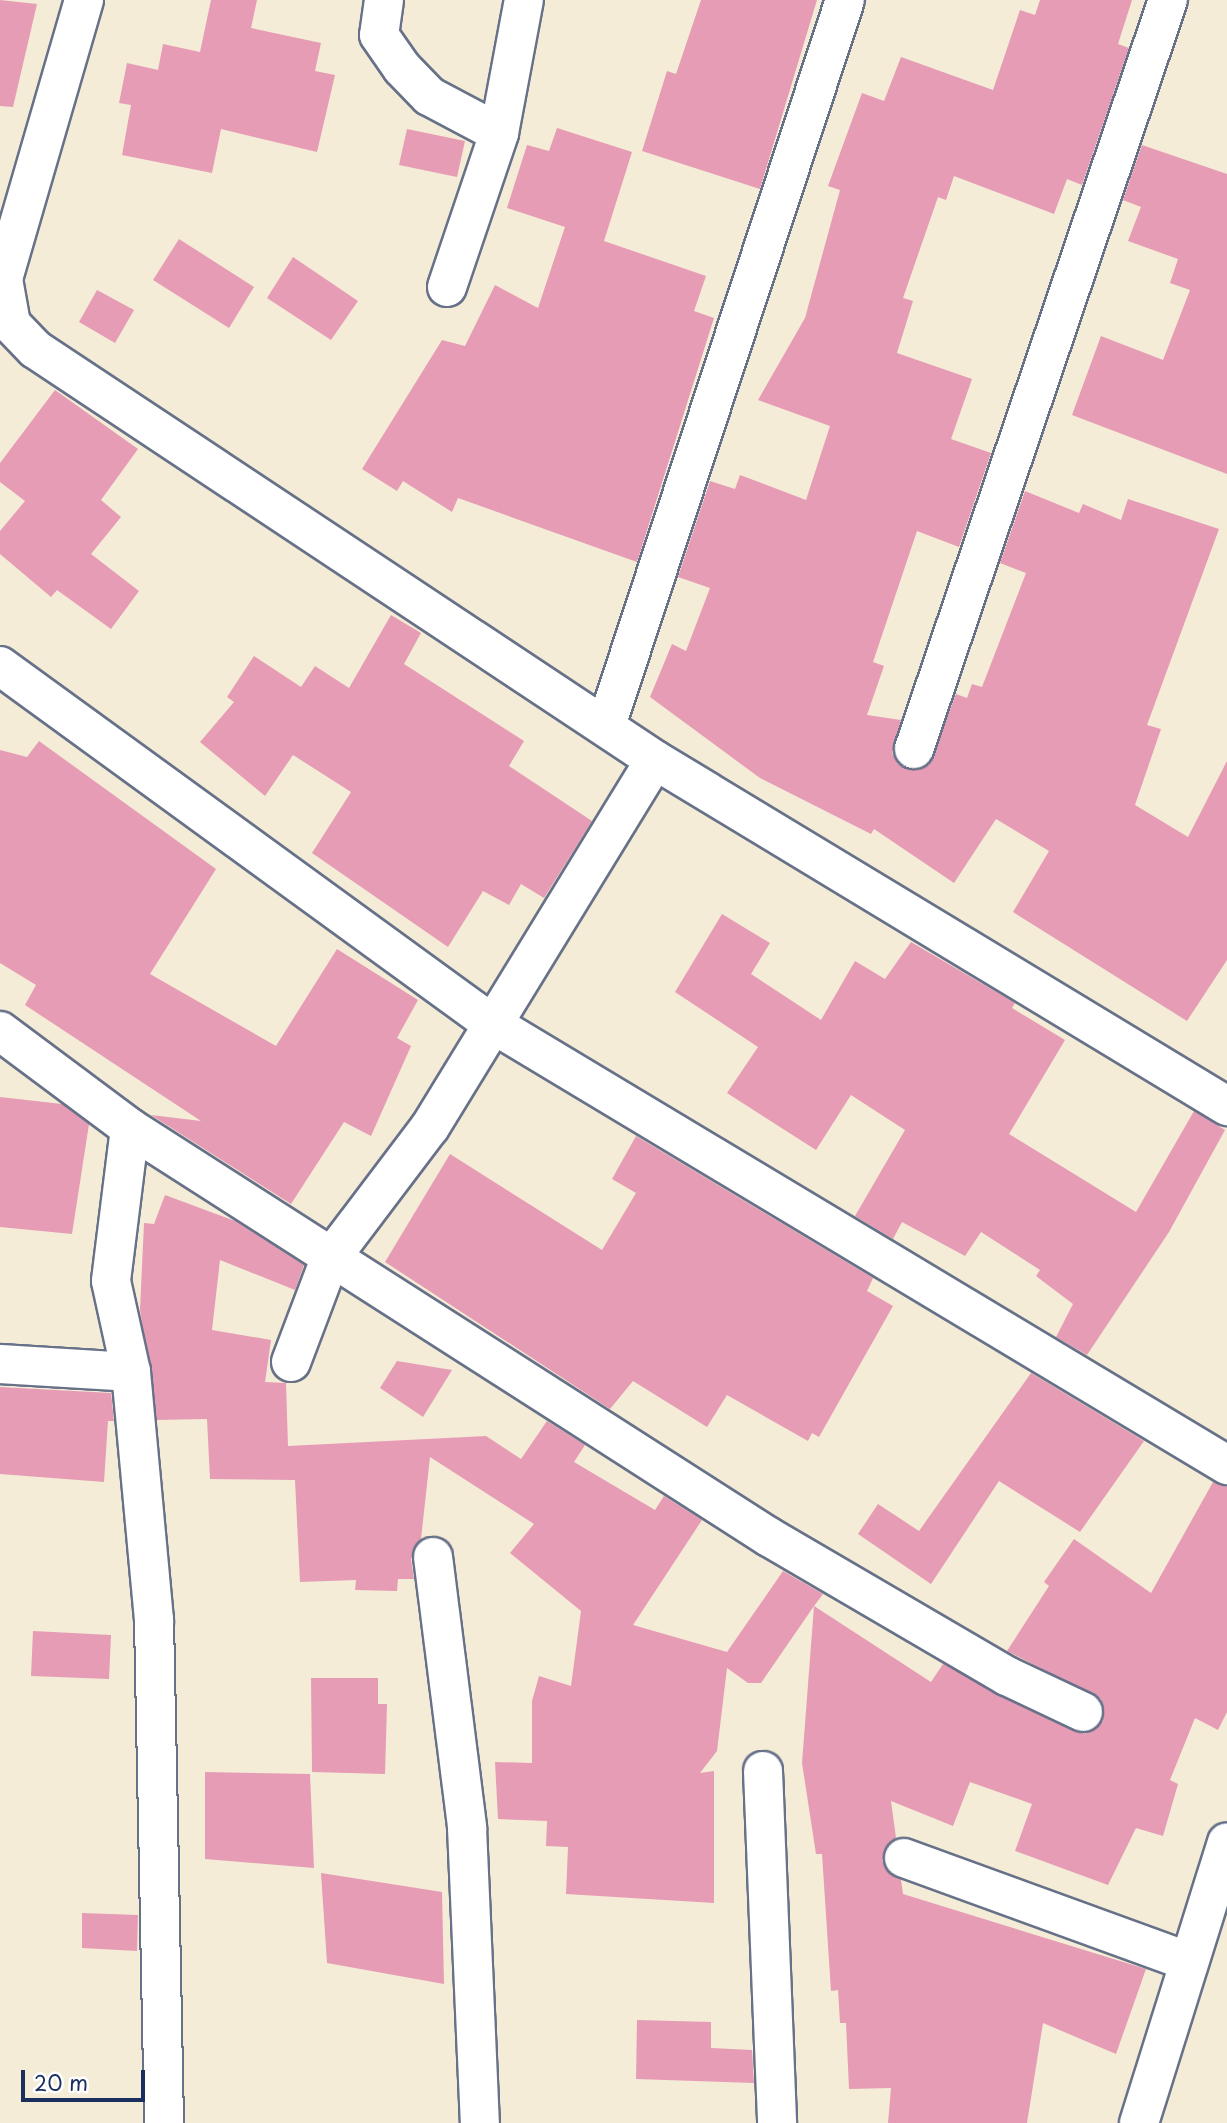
<!DOCTYPE html>
<style>
body{margin:0}
#map{position:relative;width:1227px;height:2123px;overflow:hidden;background:#f4ecd7;font-family:"Playpen Sans",sans-serif}
div>[style]{position:absolute}
[style*='--x']{left:calc(var(--x)*1px);top:calc(var(--y)*1px);width:calc(var(--w)*1px);rotate:calc(var(--a)*1deg)}
.building>*{inset:0;background:#e69cb5}
.roads{filter:drop-shadow(2px 0 #677188) drop-shadow(-2px 0 #677188) drop-shadow(0 2px #677188) drop-shadow(0 -2px #677188)}
.street>*{height:38px;margin:-19px;padding:0 19px;transform-origin:19px;border-radius:19px;background:#fff}
span{translate:-50% -50%;white-space:nowrap;text-align:center;line-height:1.15;-webkit-text-stroke:6px #fff;paint-order:stroke}
.scale{position:absolute;left:21px;top:2070px;width:124px;height:32px;box-sizing:border-box;border:4px solid #1b2f5e;border-top:0;padding-left:9px;font-size:21px;line-height:24px;white-space:nowrap;color:#1b2f5e;-webkit-text-stroke:5px #fff;paint-order:stroke}
</style>
<div id="map">
<div class="building">
<div style="clip-path:polygon(0 0,37px 4px,13px 107px,0 106px)"></div>
<div style="clip-path:polygon(211px 0,257px 0,251px 28px,321px 43px,315px 71px,335px 75px,317px 152px,221px 129px,212px 173px,122px 155px,131px 105px,119px 103px,127px 63px,158px 70px,163px 44px,200px 52px)"></div>
<div style="clip-path:polygon(701px 0,817px 0,760px 189px,642px 151px,667px 71px,676px 74px)"></div>
<div style="clip-path:polygon(1040px 0,1132px 0,1118px 44px,1129px 48px,1082px 185px,1067px 179px,1054px 214px,954px 176px,946px 200px,938px 197px,903px 298px,913px 301px,897px 353px,972px 379px,951px 439px,991px 453px,959px 547px,917px 531px,873px 662px,884px 666px,867px 715px,901px 720px,892px 753px,898px 764px,918px 770px,929px 765px,956px 694px,967px 698px,972px 684px,982px 687px,1026px 573px,1000px 563px,1025px 491px,1079px 513px,1083px 504px,1121px 520px,1128px 499px,1219px 529px,1147px 725px,1161px 729px,1135px 805px,1188px 837px,1227px 761px,1227px 960px,1187px 1021px,1013px 912px,1049px 851px,996px 819px,954px 883px,874px 829px,871px 834px,760px 778px,650px 697px,672px 644px,686px 651px,710px 588px,678px 577px,710px 481px,735px 489px,740px 475px,806px 500px,830px 426px,758px 400px,805px 318px,840px 190px,828px 186px,862px 93px,884px 101px,901px 57px,993px 90px,1020px 10px,1035px 15px)"></div>
<div style="clip-path:polygon(557px 128px,632px 152px,604px 241px,706px 276px,694px 311px,714px 318px,637px 562px,458px 498px,452px 512px,403px 481px,397px 491px,362px 469px,442px 340px,465px 346px,495px 285px,538px 308px,565px 227px,507px 208px,527px 145px,549px 151px)"></div>
<div style="clip-path:polygon(407px 129px,465px 141px,457px 177px,399px 165px)"></div>
<div style="clip-path:polygon(1142px 145px,1227px 174px,1227px 474px,1072px 415px,1101px 336px,1163px 360px,1190px 290px,1170px 283px,1178px 259px,1128px 241px,1141px 207px,1123px 200px)"></div>
<div style="clip-path:polygon(179px 239px,254px 287px,229px 328px,153px 280px)"></div>
<div style="clip-path:polygon(293px 257px,358px 301px,331px 340px,267px 298px)"></div>
<div style="clip-path:polygon(97px 290px,134px 310px,115px 343px,79px 322px)"></div>
<div style="clip-path:polygon(55px 390px,138px 449px,101px 500px,121px 517px,91px 554px,139px 591px,111px 629px,57px 590px,51px 597px,0 554px,0 531px,25px 501px,0 482px,0 463px)"></div>
<div style="clip-path:polygon(391px 615px,421px 633px,404px 664px,524px 741px,509px 766px,592px 821px,544px 898px,521px 884px,509px 905px,483px 891px,448px 947px,312px 853px,351px 792px,293px 755px,265px 796px,200px 742px,234px 702px,227px 697px,254px 656px,301px 687px,315px 666px,349px 688px)"></div>
<div style="clip-path:polygon(39px 741px,216px 869px,150px 974px,276px 1046px,337px 949px,418px 1000px,397px 1038px,411px 1046px,371px 1136px,344px 1122px,291px 1204px,151px 1115px,201px 1121px,25px 1005px,36px 985px,0 963px,0 750px,27px 757px)"></div>
<div style="clip-path:polygon(722px 914px,770px 943px,751px 974px,821px 1020px,855px 961px,885px 979px,911px 942px,1015px 1003px,1012px 1008px,1065px 1040px,1009px 1134px,1136px 1212px,1194px 1111px,1225px 1130px,1169px 1232px,1087px 1355px,1056px 1337px,1073px 1304px,1036px 1276px,1040px 1270px,981px 1232px,965px 1256px,902px 1222px,893px 1239px,855px 1216px,905px 1130px,851px 1095px,816px 1150px,727px 1093px,758px 1047px,675px 992px)"></div>
<div style="clip-path:polygon(0 1097px,62px 1104px,89px 1124px,72px 1234px,0 1227px)"></div>
<div style="clip-path:polygon(636px 1136px,873px 1278px,867px 1291px,893px 1306px,819px 1437px,812px 1433px,808px 1441px,727px 1395px,707px 1427px,633px 1381px,610px 1409px,385px 1262px,450px 1154px,602px 1250px,636px 1193px,612px 1179px)"></div>
<div style="clip-path:polygon(165px 1195px,235px 1221px,304px 1265px,295px 1290px,220px 1260px,212px 1330px,271px 1340px,265px 1382px,286px 1383px,288px 1446px,486px 1436px,521px 1459px,547px 1421px,585px 1445px,574px 1462px,655px 1510px,664px 1496px,702px 1520px,633px 1625px,727px 1652px,783px 1571px,823px 1594px,814px 1606px,931px 1682px,943px 1664px,1085px 1734px,1103px 1721px,1101px 1699px,1007px 1651px,1049px 1586px,1044px 1582px,1074px 1539px,1151px 1593px,1213px 1482px,1227px 1487px,1227px 1712px,1218px 1730px,1195px 1718px,1170px 1780px,1178px 1784px,1163px 1836px,1136px 1828px,1108px 1885px,1015px 1851px,1032px 1804px,970px 1782px,953px 1826px,891px 1801px,896px 1838px,882px 1861px,901px 1880px,903px 1894px,1146px 1969px,1116px 2054px,1043px 2023px,1027px 2123px,888px 2123px,891px 2088px,849px 2089px,846px 2023px,840px 2023px,838px 1990px,831px 1991px,822px 1854px,816px 1854px,802px 1763px,814px 1606px,761px 1683px,748px 1683px,727px 1668px,717px 1751px,700px 1773px,714px 1771px,714px 1903px,566px 1894px,568px 1847px,546px 1846px,547px 1821px,498px 1819px,495px 1762px,532px 1763px,532px 1701px,539px 1676px,571px 1686px,581px 1611px,510px 1553px,534px 1524px,430px 1457px,421px 1539px,411px 1559px,414px 1579px,398px 1579px,397px 1591px,355px 1590px,356px 1580px,300px 1582px,295px 1480px,210px 1479px,207px 1419px,157px 1420px,140px 1310px,144px 1223px,154px 1224px)"></div>
<div style="clip-path:polygon(397px 1361px,452px 1370px,423px 1417px,380px 1388px)"></div>
<div style="clip-path:polygon(1031px 1373px,1144px 1441px,1080px 1532px,999px 1481px,931px 1584px,858px 1534px,878px 1504px,919px 1531px)"></div>
<div style="clip-path:polygon(0 1387px,111px 1393px,114px 1421px,108px 1421px,104px 1482px,0 1474px)"></div>
<div style="clip-path:polygon(33px 1631px,111px 1635px,109px 1679px,31px 1676px)"></div>
<div style="clip-path:polygon(311px 1678px,378px 1678px,378px 1704px,387px 1704px,385px 1774px,312px 1772px)"></div>
<div style="clip-path:polygon(205px 1772px,310px 1774px,314px 1868px,205px 1859px)"></div>
<div style="clip-path:polygon(321px 1873px,442px 1892px,444px 1984px,327px 1963px)"></div>
<div style="clip-path:polygon(82px 1913px,138px 1915px,137px 1951px,82px 1948px)"></div>
<div style="clip-path:polygon(637px 2020px,711px 2022px,711px 2048px,752px 2050px,754px 2083px,636px 2079px)"></div>
</div>
<div class="roads">
<div class="street">
<div style="--x:84;--y:0;--w:291;--a:106.2"></div>
<div style="--x:3;--y:279;--w:46;--a:79.9"></div>
<div style="--x:11;--y:324;--w:35;--a:46"></div>
<div style="--x:35;--y:349;--w:744;--a:33.54"></div>
<div style="--x:655;--y:760;--w:669;--a:31.17"></div>
<div style="--x:384;--y:0;--w:35;--a:98"></div>
<div style="--x:379;--y:35;--w:40;--a:55.1"></div>
<div style="--x:402;--y:68;--w:39;--a:46"></div>
<div style="--x:429;--y:96;--w:79;--a:27.9"></div>
<div style="--x:447;--y:287;--w:163;--a:-71.3"></div>
<div style="--x:499;--y:133;--w:135;--a:-79.4"></div>
<div style="--x:0;--y:666;--w:607;--a:36.02"></div>
<div style="--x:491;--y:1023;--w:859;--a:30.99"></div>
<div style="--x:606;--y:726;--w:764;--a:-71.78"></div>
<div style="--x:914;--y:749;--w:791;--a:-71.27"></div>
<div style="--x:0;--y:1031;--w:162;--a:36.7"></div>
<div style="--x:130;--y:1128;--w:759;--a:32.62"></div>
<div style="--x:769;--y:1537;--w:276;--a:30.3"></div>
<div style="--x:1007;--y:1676;--w:84;--a:25.3"></div>
<div style="--x:130;--y:1128;--w:154;--a:97.1"></div>
<div style="--x:111;--y:1281;--w:93;--a:77.6"></div>
<div style="--x:131;--y:1372;--w:249;--a:84.7"></div>
<div style="--x:154;--y:1620;--w:503;--a:88.86"></div>
<div style="--x:291;--y:1362;--w:110;--a:-69.3"></div>
<div style="--x:330;--y:1259;--w:166;--a:-52.9"></div>
<div style="--x:430;--y:1127;--w:430;--a:-58.5"></div>
<div style="--x:0;--y:1364;--w:131;--a:3.5"></div>
<div style="--x:433;--y:1557;--w:273;--a:82.8"></div>
<div style="--x:467;--y:1828;--w:295;--a:87.5"></div>
<div style="--x:763;--y:1771;--w:352;--a:87.7"></div>
<div style="--x:904;--y:1858;--w:299;--a:20"></div>
<div style="--x:1139;--y:2123;--w:294;--a:-72.6"></div>
</div>
</div>
<div class="scale">20 m</div>
</div>
